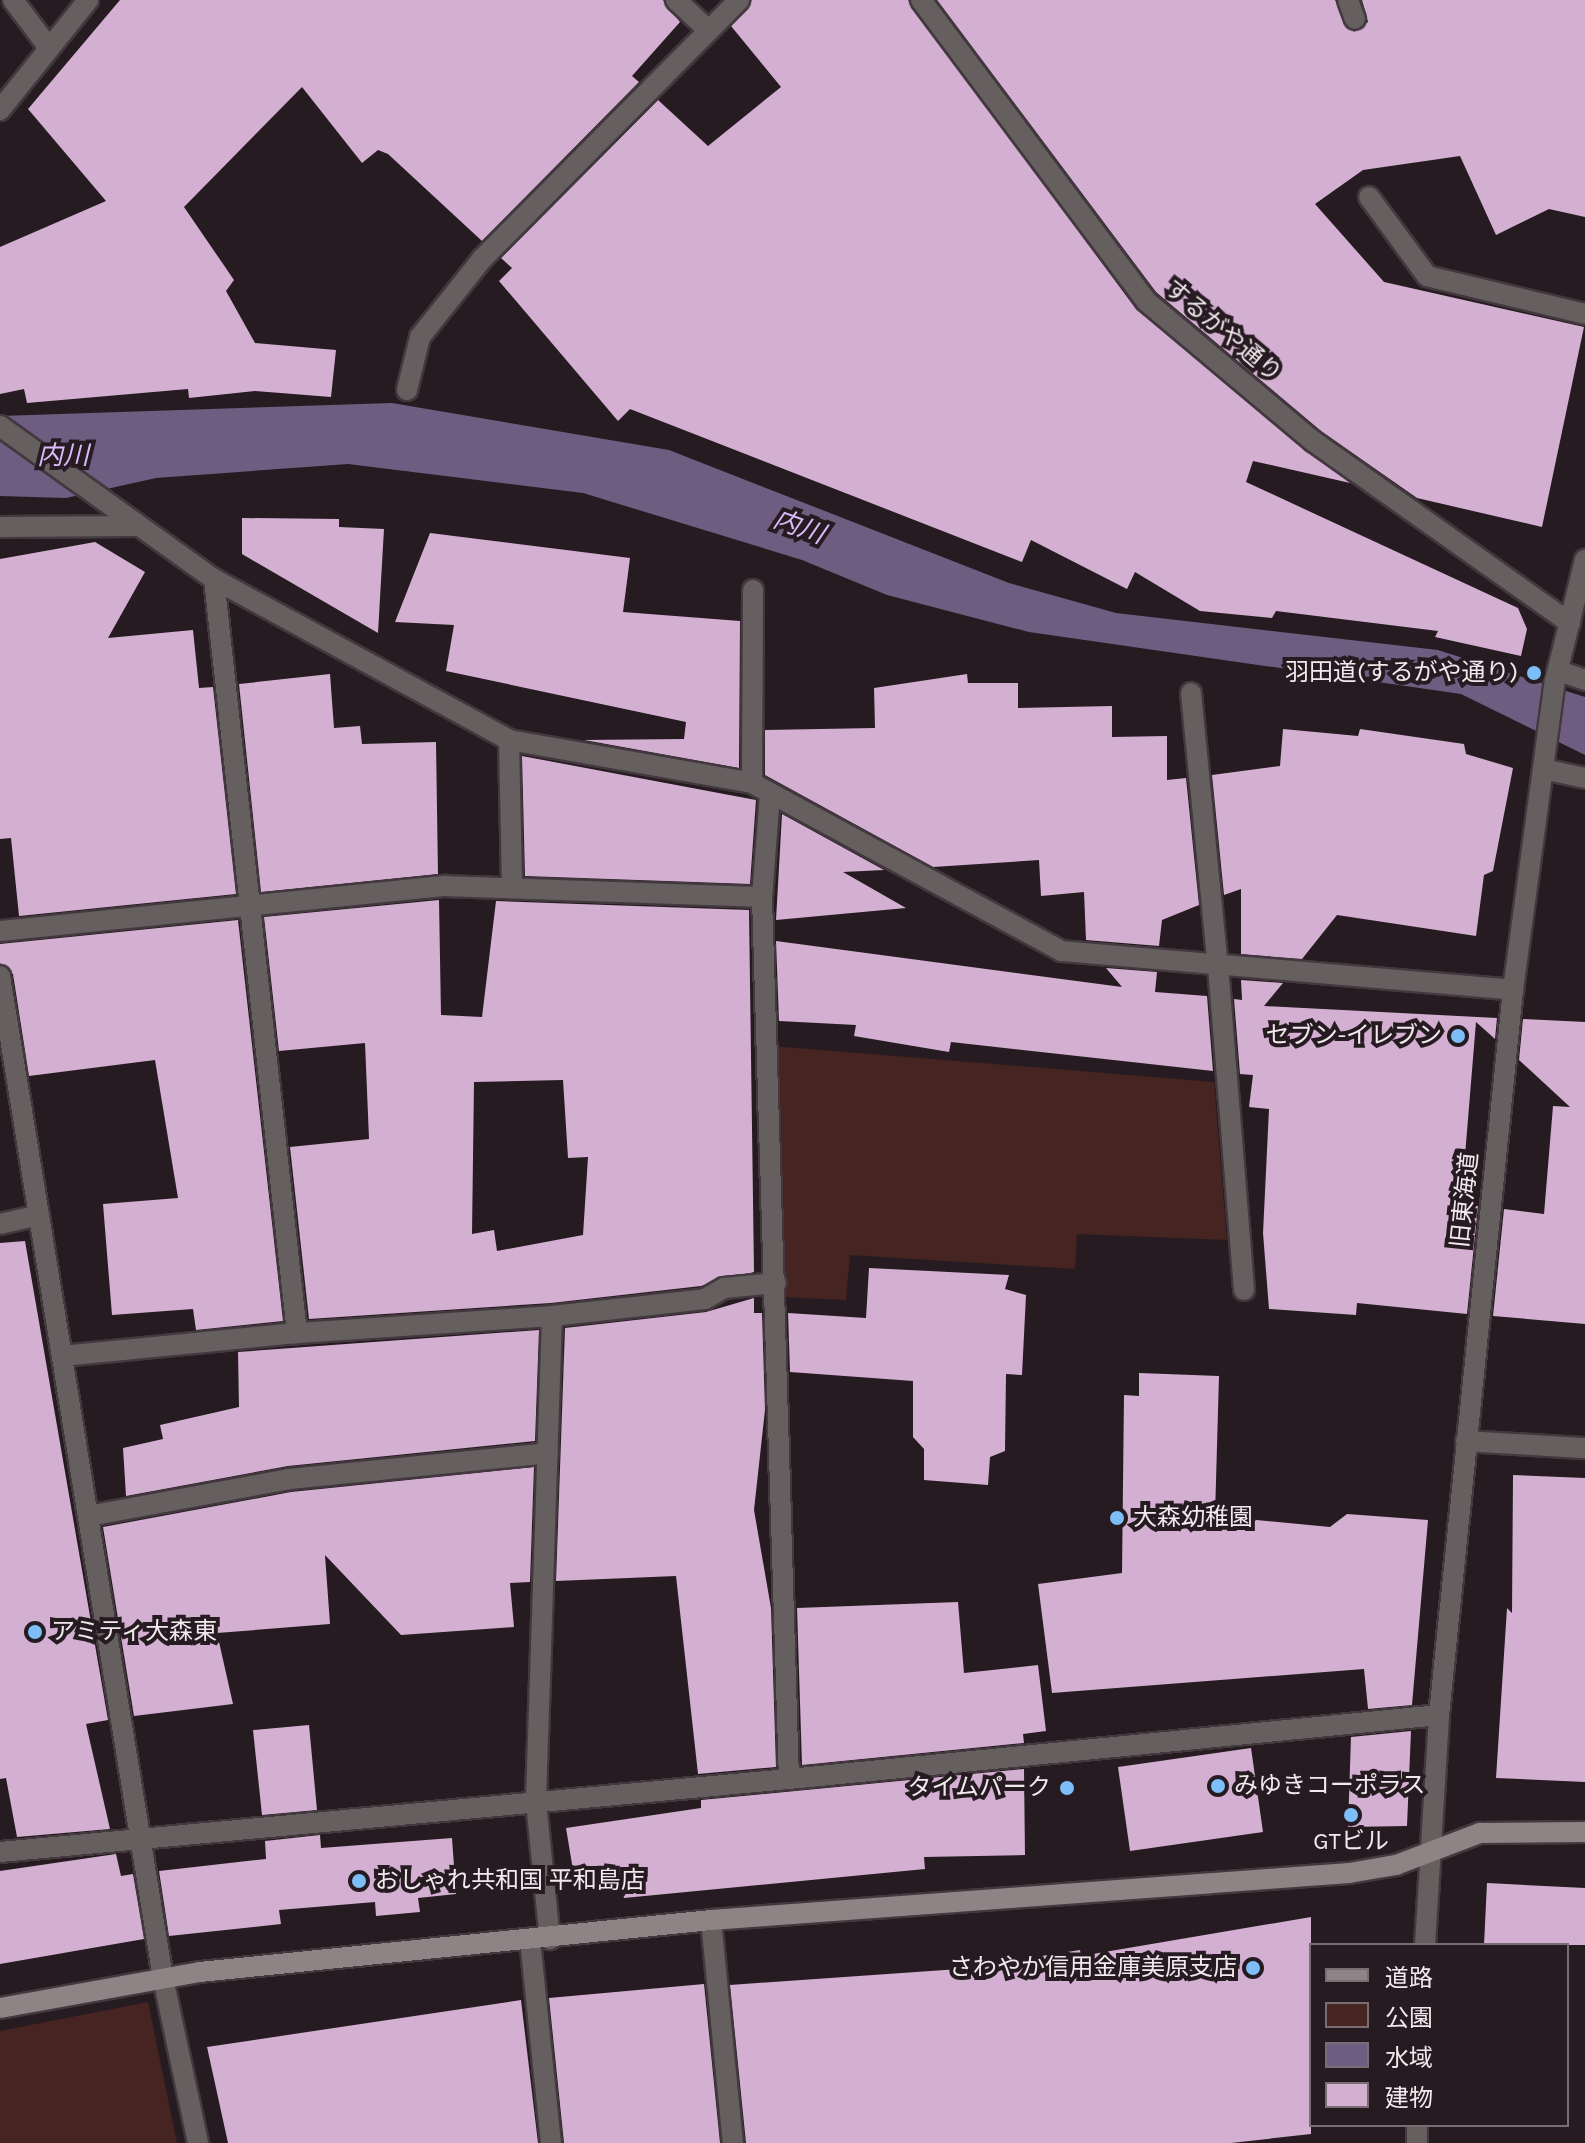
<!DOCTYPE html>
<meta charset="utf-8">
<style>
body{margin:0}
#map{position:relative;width:1585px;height:2143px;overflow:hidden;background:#261b21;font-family:Karla,"Noto Sans JP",sans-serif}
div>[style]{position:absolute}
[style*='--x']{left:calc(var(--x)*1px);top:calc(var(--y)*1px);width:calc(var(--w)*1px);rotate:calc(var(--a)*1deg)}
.green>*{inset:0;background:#452421}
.water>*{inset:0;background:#6e5c81}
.building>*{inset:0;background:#d3afd2}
.roads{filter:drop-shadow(2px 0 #42383e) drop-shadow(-2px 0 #42383e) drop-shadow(0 2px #42383e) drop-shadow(0 -2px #42383e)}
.lane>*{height:20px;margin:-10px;padding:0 10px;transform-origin:10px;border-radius:10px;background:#665f60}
.street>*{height:20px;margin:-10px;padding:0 10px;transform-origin:10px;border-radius:10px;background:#665f60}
.secondary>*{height:20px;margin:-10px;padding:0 10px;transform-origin:10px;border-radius:10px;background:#8e8385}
.dots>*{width:22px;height:22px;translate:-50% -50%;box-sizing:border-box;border:4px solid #261b21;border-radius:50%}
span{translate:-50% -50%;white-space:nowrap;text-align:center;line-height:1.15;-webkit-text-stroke:8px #261b21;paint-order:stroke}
.street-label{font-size:24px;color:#f1e9ed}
.poi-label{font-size:24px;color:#f1e9ed}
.right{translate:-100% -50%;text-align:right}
.left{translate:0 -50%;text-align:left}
.water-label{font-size:26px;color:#dabafa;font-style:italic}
.legend{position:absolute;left:1309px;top:1943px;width:260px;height:184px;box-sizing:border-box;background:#261b21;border:2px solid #776d73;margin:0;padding:10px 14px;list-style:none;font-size:24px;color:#f1e9ed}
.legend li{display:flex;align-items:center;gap:16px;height:40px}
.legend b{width:40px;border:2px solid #776d73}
</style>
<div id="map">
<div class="green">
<div style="clip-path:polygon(773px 1046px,1214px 1082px,1227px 1240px,1077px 1234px,1075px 1269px,850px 1255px,846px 1300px,781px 1297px)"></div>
<div style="clip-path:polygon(148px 2002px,177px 2143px,0 2143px,0 2031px)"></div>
</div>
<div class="water">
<div style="clip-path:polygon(392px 403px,669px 450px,1009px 583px,1116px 613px,1438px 650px,1585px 697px,1585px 755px,1461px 694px,1029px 632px,887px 595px,802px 560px,583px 493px,348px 464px,156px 478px,66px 498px,0 496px,0 416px)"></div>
</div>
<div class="building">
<div style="clip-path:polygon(120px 0,663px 0,680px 22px,632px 76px,639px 82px,482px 241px,388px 154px,378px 150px,362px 163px,302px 87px,184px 207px,234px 280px,226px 291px,255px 343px,336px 350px,331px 397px,255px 391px,189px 398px,188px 389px,27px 403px,24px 389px,0 394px,0 247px,106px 201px,28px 109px)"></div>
<div style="clip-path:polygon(752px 0,908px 0,1136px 309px,1350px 483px,1253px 461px,1246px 482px,1518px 608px,1527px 629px,1521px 656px,1435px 637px,1438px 631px,1276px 611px,1272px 618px,1200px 611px,1135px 572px,1127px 589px,1031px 540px,1022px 562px,630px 409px,618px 421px,499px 281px,512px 268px,501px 258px,658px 100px,708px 146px,781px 87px,731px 26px)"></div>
<div style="clip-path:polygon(937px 0,1335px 0,1354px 32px,1368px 22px,1362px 0,1585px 0,1585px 217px,1549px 209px,1496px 235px,1460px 156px,1363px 170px,1315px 204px,1384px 282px,1584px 327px,1542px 527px,1417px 498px,1321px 431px,1156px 292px)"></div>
<div style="clip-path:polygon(242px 518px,339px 519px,339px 527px,384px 529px,378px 633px,242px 554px)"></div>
<div style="clip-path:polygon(430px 533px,630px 558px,623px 612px,740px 621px,739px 768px,584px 740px,684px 739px,686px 722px,446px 671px,454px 625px,395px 622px)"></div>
<div style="clip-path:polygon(95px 542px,145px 572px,108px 638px,193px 630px,199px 688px,213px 687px,236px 894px,19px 916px,11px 838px,0 839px,0 559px)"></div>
<div style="clip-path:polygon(330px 674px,334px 728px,360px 726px,362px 744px,436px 742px,438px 874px,261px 892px,239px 684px)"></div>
<div style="clip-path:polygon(967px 674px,968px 683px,1018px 683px,1018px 708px,1112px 706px,1112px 737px,1167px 736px,1167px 780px,1186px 778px,1199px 905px,1162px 920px,1159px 946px,1086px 940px,1084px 892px,1041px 896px,1039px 860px,933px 867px,765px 775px,765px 730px,875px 728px,874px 688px)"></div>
<div style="clip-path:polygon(1283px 729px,1358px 736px,1360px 729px,1464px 744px,1466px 754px,1513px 768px,1493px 871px,1484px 875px,1476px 936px,1337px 915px,1302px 959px,1241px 954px,1241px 889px,1224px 895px,1212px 775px,1280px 766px)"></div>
<div style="clip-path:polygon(522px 756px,756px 800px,750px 884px,525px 876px)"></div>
<div style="clip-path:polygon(782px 814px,884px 870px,843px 872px,906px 908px,776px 920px)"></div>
<div style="clip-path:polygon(evenodd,439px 900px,441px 1015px,482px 1017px,496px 901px,749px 910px,754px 1272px,701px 1286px,551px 1303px,309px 1319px,290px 1147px,369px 1139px,365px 1043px,279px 1051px,264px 917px,439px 900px,563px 1080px,568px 1158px,588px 1157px,583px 1235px,497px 1251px,494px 1230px,472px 1234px,474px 1082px,563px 1080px)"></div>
<div style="clip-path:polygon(238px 920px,283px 1321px,196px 1330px,193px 1309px,112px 1315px,103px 1204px,178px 1198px,155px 1060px,29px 1076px,13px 974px,0 963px,0 944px)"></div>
<div style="clip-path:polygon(776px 941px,1122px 987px,1106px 968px,1157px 972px,1155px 992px,1207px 996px,1213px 1071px,951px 1042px,949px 1052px,854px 1036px,856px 1025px,779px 1021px)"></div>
<div style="clip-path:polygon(1241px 980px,1283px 983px,1264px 1006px,1497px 1018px,1495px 1039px,1476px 1022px,1461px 1204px,1478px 1206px,1467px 1314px,1357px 1303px,1356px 1315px,1269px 1309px,1263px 1233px,1269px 1109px,1249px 1107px,1253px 1075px,1240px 1074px,1234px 999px,1242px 1000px)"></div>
<div style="clip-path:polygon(1523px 1019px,1585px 1022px,1585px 1324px,1493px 1316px,1504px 1209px,1544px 1214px,1553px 1106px,1570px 1107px,1519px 1060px)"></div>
<div style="clip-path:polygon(25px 1241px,108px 1720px,86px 1724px,110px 1829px,17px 1837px,6px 1778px,0 1779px,0 1243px)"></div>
<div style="clip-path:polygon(869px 1268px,1009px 1275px,1005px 1289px,1026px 1295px,1022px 1375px,1006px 1374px,1005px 1451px,990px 1457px,988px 1485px,924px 1480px,924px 1449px,913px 1437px,913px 1381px,790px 1372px,788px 1313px,866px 1318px)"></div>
<div style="clip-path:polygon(754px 1298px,754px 1313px,762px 1313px,765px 1410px,754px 1510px,771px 1608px,776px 1767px,698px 1774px,676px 1576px,556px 1581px,565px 1328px,706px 1312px)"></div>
<div style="clip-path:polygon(539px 1330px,535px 1441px,288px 1466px,126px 1496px,123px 1448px,163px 1439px,160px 1425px,239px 1407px,238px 1352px)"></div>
<div style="clip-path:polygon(1139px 1373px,1219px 1376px,1215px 1516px,1330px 1527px,1347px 1514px,1428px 1520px,1412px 1705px,1368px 1709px,1364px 1669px,1052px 1693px,1038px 1584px,1122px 1573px,1124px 1395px,1139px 1396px)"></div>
<div style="clip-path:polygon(534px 1467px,530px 1582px,510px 1583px,514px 1627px,401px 1635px,325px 1555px,330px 1624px,217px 1633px,233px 1704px,134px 1716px,103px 1527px,291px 1492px)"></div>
<div style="clip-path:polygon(1513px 1475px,1585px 1478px,1585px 1782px,1496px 1778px,1507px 1608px,1512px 1613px)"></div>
<div style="clip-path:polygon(958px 1602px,964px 1673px,1038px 1665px,1046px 1731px,1023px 1734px,1024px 1743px,802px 1765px,797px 1608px)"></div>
<div style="clip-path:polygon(309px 1725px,317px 1810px,262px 1815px,253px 1730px)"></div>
<div style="clip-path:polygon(1411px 1731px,1407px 1826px,1348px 1827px,1351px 1737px)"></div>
<div style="clip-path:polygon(1251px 1748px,1263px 1832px,1130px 1851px,1118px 1767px)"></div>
<div style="clip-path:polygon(1024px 1769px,1025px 1855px,924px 1857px,925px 1869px,624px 1898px,622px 1887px,577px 1894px,566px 1828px,701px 1808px,701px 1800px)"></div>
<div style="clip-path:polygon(320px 1835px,321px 1848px,452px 1838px,456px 1894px,418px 1898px,420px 1912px,376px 1916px,375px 1902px,279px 1910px,281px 1924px,169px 1936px,159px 1871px,266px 1859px,265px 1841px)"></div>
<div style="clip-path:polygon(116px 1854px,121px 1876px,133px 1874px,144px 1939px,0 1964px,0 1871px)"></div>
<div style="clip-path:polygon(1487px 1883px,1585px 1888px,1585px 1945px,1484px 1945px)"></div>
<div style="clip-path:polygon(1311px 1917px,1311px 2134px,1231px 2143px,746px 2143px,730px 1985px,959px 1969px,1080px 1950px,1081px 1956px)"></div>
<div style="clip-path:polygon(704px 1984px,720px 2143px,564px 2143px,549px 1998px)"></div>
<div style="clip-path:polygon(521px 2000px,538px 2143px,228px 2143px,207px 2047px)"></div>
</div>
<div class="roads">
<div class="lane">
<div style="--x:13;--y:0;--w:60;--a:53.1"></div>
<div style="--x:676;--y:0;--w:41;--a:43"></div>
<div style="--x:1348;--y:0;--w:20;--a:70"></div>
<div style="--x:1369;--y:197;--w:98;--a:53.7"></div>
<div style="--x:1427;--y:276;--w:163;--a:13.5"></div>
<div style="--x:407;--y:390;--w:55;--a:-76.2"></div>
<div style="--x:420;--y:337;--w:100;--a:-51.5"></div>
<div style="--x:482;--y:259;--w:365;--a:-45.2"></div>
<div style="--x:214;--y:579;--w:759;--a:83.72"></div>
<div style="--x:297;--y:1333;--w:256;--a:-3.8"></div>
<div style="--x:552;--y:1316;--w:486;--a:91.9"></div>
<div style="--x:536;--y:1802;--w:138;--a:84.2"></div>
<div style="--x:1559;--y:671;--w:28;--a:19"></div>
<div style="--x:509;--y:740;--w:148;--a:88.8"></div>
<div style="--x:752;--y:783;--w:193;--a:-89.7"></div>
<div style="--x:770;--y:794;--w:103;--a:94.4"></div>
<div style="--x:762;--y:897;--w:882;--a:88.25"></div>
<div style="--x:789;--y:1779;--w:653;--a:-5.62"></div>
<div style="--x:0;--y:931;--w:448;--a:-5.8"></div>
<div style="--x:446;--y:886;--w:316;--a:2"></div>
<div style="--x:1218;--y:966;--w:325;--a:85.4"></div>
<div style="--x:0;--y:1224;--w:40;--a:-13"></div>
<div style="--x:552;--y:1316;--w:154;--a:-6.3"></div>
<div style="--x:705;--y:1299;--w:22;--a:-30"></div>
<div style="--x:724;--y:1288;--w:52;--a:-5.5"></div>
<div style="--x:88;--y:1516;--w:204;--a:-10.4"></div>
<div style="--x:289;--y:1479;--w:260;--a:-5.7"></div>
<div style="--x:711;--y:1920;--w:224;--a:84.4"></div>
<div style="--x:530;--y:1940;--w:204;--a:84.1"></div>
</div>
<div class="street">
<div style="--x:921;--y:0;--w:376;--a:53.2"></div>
<div style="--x:1146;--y:301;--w:218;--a:40"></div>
<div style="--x:1313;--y:441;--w:315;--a:35.3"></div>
<div style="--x:0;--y:110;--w:141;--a:-51.3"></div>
<div style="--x:0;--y:426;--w:263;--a:35.6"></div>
<div style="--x:214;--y:579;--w:336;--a:28.6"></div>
<div style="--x:509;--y:740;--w:247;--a:10"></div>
<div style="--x:752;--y:783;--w:352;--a:28.5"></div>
<div style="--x:1061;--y:951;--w:454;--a:4.9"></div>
<div style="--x:0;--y:527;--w:135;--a:-0.4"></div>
<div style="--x:1191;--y:693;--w:274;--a:84.4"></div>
<div style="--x:1543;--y:769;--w:43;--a:12.1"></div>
<div style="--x:0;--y:976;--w:1015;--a:80.76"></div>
<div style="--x:163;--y:1978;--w:169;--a:78"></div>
<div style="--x:62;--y:1356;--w:236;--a:-5.6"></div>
<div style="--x:1466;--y:1441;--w:119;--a:3.4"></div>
<div style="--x:0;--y:1852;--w:792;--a:-5.29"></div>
<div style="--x:1425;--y:1945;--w:230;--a:-86.5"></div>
<div style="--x:1439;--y:1715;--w:729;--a:-84.17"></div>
<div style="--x:1513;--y:990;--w:312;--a:-82.3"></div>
<div style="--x:1555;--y:681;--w:125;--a:-76.1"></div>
<div style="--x:1417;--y:2143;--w:18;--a:-90"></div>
</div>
<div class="secondary">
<div style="--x:0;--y:2008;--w:203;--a:-10.2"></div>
<div style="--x:200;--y:1972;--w:514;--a:-5.81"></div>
<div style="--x:711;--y:1920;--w:640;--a:-4.21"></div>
<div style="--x:1349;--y:1873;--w:48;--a:-9.7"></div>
<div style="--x:1396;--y:1865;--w:90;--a:-20.9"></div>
<div style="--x:1480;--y:1833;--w:105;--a:-0.5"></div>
</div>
</div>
<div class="dots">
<div style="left:1534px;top:673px;background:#7dbef9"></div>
<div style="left:1458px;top:1036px;background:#7dbef9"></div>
<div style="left:1117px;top:1518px;background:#7dbef9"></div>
<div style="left:35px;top:1632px;background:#7dbef9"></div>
<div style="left:1218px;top:1786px;background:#7dbef9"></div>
<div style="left:1067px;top:1788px;background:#7dbef9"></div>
<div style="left:1351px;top:1815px;background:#7dbef9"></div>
<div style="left:359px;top:1881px;background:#7dbef9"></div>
<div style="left:1253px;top:1968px;background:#7dbef9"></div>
</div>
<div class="street-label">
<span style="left:1223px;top:331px;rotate:40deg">するがや通り</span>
<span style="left:1465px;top:1200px;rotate:-84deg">旧東海道</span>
</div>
<div class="poi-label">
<span class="right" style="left:1518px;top:673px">羽田道(するがや通り)</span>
<span class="right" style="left:1442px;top:1036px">セブン-イレブン</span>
<span class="left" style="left:1133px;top:1518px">大森幼稚園</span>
<span class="left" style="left:51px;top:1632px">アミティ大森東</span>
<span class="left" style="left:1234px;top:1786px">みゆきコーポラス</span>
<span class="right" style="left:1051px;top:1788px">タイムパーク</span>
<span style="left:1351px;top:1842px">GTビル</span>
<span class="left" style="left:375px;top:1881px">おしゃれ共和国 平和島店</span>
<span class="right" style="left:1237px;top:1968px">さわやか信用金庫美原支店</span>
</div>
<div class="water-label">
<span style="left:63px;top:456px">内川</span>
<span style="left:799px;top:527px;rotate:20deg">内川</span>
</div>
<ul class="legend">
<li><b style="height:10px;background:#8e8385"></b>道路</li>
<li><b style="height:22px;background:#452421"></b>公園</li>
<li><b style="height:22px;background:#6e5c81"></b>水域</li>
<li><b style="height:22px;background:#d3afd2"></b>建物</li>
</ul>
</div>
